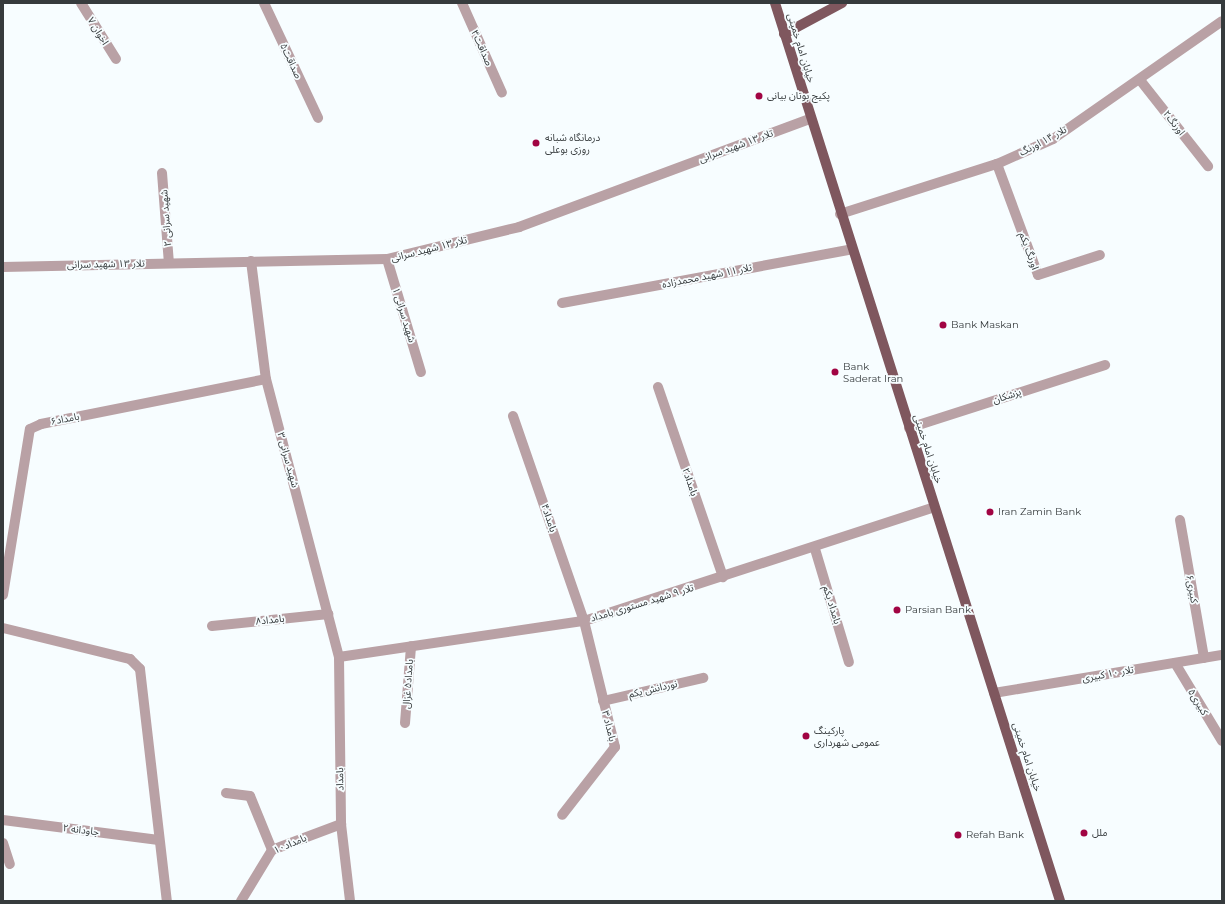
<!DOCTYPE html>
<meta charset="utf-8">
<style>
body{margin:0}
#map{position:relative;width:1225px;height:904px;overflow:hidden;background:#f7fdff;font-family:Montserrat,"Noto Sans Arabic",sans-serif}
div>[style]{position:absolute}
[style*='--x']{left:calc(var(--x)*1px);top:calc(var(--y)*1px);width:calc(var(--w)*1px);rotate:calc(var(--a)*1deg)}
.minor>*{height:10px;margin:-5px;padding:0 5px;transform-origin:5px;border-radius:5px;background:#b9a1a5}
.major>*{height:10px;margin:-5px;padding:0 5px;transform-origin:5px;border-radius:5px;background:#7f575e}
.dots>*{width:11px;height:11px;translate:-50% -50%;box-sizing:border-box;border:2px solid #f7fdff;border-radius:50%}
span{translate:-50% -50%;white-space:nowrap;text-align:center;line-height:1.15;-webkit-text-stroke:3.5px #f7fdff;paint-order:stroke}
.street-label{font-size:10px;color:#363b3d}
.poi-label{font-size:10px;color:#363b3d}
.left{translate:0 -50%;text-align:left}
.frame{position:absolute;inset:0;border:4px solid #363b3d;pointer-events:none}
</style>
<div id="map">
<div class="minor">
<div style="--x:81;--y:3;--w:66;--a:58"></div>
<div style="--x:264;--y:3;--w:127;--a:64.8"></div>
<div style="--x:462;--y:3;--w:98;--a:66"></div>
<div style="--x:1140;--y:80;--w:110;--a:51.7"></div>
<div style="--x:997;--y:164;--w:118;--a:69.7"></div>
<div style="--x:1038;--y:275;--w:65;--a:-17.9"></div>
<div style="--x:162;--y:173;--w:90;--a:85.6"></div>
<div style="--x:840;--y:214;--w:165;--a:-17.7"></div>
<div style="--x:997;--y:164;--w:61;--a:-24.1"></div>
<div style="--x:1053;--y:139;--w:206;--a:-34.9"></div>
<div style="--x:387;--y:259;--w:118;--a:73.3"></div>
<div style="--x:251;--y:261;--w:119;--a:82.8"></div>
<div style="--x:266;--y:379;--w:287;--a:75.3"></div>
<div style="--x:339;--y:657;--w:167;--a:89.3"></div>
<div style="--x:341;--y:824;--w:78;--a:83.3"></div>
<div style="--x:3;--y:267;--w:384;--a:-1.2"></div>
<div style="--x:387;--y:259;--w:136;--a:-13.6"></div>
<div style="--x:519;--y:227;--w:310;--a:-20.4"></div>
<div style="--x:562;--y:303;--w:295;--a:-10.5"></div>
<div style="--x:658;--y:387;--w:201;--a:71.1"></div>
<div style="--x:513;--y:416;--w:217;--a:70.9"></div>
<div style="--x:584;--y:621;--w:130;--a:76.2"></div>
<div style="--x:615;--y:747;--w:86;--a:127.9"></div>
<div style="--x:909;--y:428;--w:206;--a:-17.8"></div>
<div style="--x:1180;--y:520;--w:140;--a:80.1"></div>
<div style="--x:815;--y:549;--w:118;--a:73.3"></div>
<div style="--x:3;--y:595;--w:168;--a:-80.8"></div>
<div style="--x:30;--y:429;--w:12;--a:-24"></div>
<div style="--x:41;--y:424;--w:229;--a:-11.3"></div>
<div style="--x:212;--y:626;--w:117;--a:-5.9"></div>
<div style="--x:3;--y:628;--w:131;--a:13.7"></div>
<div style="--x:130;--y:659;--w:14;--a:45"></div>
<div style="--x:140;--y:669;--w:234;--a:83.4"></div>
<div style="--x:339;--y:657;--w:248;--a:-8.4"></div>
<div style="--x:584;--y:621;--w:368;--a:-18"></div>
<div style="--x:1175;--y:663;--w:91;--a:58.9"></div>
<div style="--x:994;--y:693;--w:231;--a:-9.5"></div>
<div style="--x:603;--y:701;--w:103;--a:-13"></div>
<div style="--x:405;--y:723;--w:77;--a:-85.5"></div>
<div style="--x:226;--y:793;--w:24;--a:7"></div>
<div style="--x:250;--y:796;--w:58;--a:67.8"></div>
<div style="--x:3;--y:820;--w:157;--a:7.3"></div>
<div style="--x:3;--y:843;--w:22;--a:72"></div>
<div style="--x:241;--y:901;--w:60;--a:-58.7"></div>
<div style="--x:272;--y:850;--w:74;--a:-20.6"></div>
</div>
<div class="major">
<div style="--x:775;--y:3;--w:942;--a:72.39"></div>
<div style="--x:784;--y:34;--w:66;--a:-28.1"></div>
</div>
<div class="dots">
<div style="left:759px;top:96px;background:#a10443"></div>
<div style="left:536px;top:143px;background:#a10443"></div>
<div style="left:943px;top:325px;background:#a10443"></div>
<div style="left:835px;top:372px;background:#a10443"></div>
<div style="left:990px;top:512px;background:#a10443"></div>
<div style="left:897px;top:610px;background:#a10443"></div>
<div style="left:806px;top:736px;background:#a10443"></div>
<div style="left:1084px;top:833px;background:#a10443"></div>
<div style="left:958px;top:835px;background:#a10443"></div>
</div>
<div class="street-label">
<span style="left:98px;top:31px;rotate:58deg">اخوان ۷</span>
<span style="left:482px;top:48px;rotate:66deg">صداقت۳</span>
<span style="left:801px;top:48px;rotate:73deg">خیابان امام خمینی</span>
<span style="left:291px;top:61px;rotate:65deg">صداقت۵</span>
<span style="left:1174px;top:123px;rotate:52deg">اورنگ۲</span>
<span style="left:1043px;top:141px;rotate:-28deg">تلار ۱۴ اورنگ</span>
<span style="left:736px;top:146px;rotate:-20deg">تلار ۱۳ شهید سرانی</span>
<span style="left:166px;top:218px;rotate:-94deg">شهید سرانی ۲</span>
<span style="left:429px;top:249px;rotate:-14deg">تلار ۱۳ شهید سرانی</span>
<span style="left:1029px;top:251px;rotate:70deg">اورنگ یکم</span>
<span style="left:106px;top:264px;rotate:-1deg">تلار ۱۳ شهید سرانی</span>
<span style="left:707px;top:276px;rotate:-11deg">تلار ۱۱ شهید محمدزاده</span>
<span style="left:404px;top:315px;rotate:73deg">شهید سرانی ۱</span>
<span style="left:1007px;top:396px;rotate:-18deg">پزشکان</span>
<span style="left:65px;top:419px;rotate:-11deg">بامداد۶</span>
<span style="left:928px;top:449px;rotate:72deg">خیابان امام خمینی</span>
<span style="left:288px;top:460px;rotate:75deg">شهید سرانی ۳</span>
<span style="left:690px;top:482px;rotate:71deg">بامداد۲</span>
<span style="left:549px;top:518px;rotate:71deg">بامداد۴</span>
<span style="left:1192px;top:589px;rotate:80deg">کبیری۶</span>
<span style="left:642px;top:603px;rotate:-17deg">تلار ۹ شهید مستوری بامداد</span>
<span style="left:832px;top:605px;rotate:73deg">بامداد یکم</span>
<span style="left:270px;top:620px;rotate:-6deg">بامداد۸</span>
<span style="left:1108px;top:674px;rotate:-10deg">تلار ۱۰ کبیری</span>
<span style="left:408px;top:684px;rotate:-86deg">بامداد۵ غزال</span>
<span style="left:653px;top:689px;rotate:-13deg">نوردانش یکم</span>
<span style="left:1198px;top:702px;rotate:59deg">کبیری۵</span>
<span style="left:609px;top:726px;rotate:76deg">بامداد ۳</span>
<span style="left:1027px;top:757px;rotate:72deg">خیابان امام خمینی</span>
<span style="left:340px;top:779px;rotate:-91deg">بامداد</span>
<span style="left:81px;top:830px;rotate:7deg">جاودانه ۲</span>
<span style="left:290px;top:844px;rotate:-23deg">بامداد۱۰</span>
</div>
<div class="poi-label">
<span class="left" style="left:767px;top:96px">پکیج بوتان بیانی</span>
<span class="left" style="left:545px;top:143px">درمانگاه شبانه<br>روزی بوعلی</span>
<span class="left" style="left:951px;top:325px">Bank Maskan</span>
<span class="left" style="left:843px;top:372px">Bank<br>Saderat Iran</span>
<span class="left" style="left:998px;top:512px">Iran Zamin Bank</span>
<span class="left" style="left:905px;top:610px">Parsian Bank</span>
<span class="left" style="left:814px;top:736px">پارکینگ<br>عمومی شهرداری</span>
<span class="left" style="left:1092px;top:833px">ملل</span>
<span class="left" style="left:966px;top:835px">Refah Bank</span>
</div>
<div class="frame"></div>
</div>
